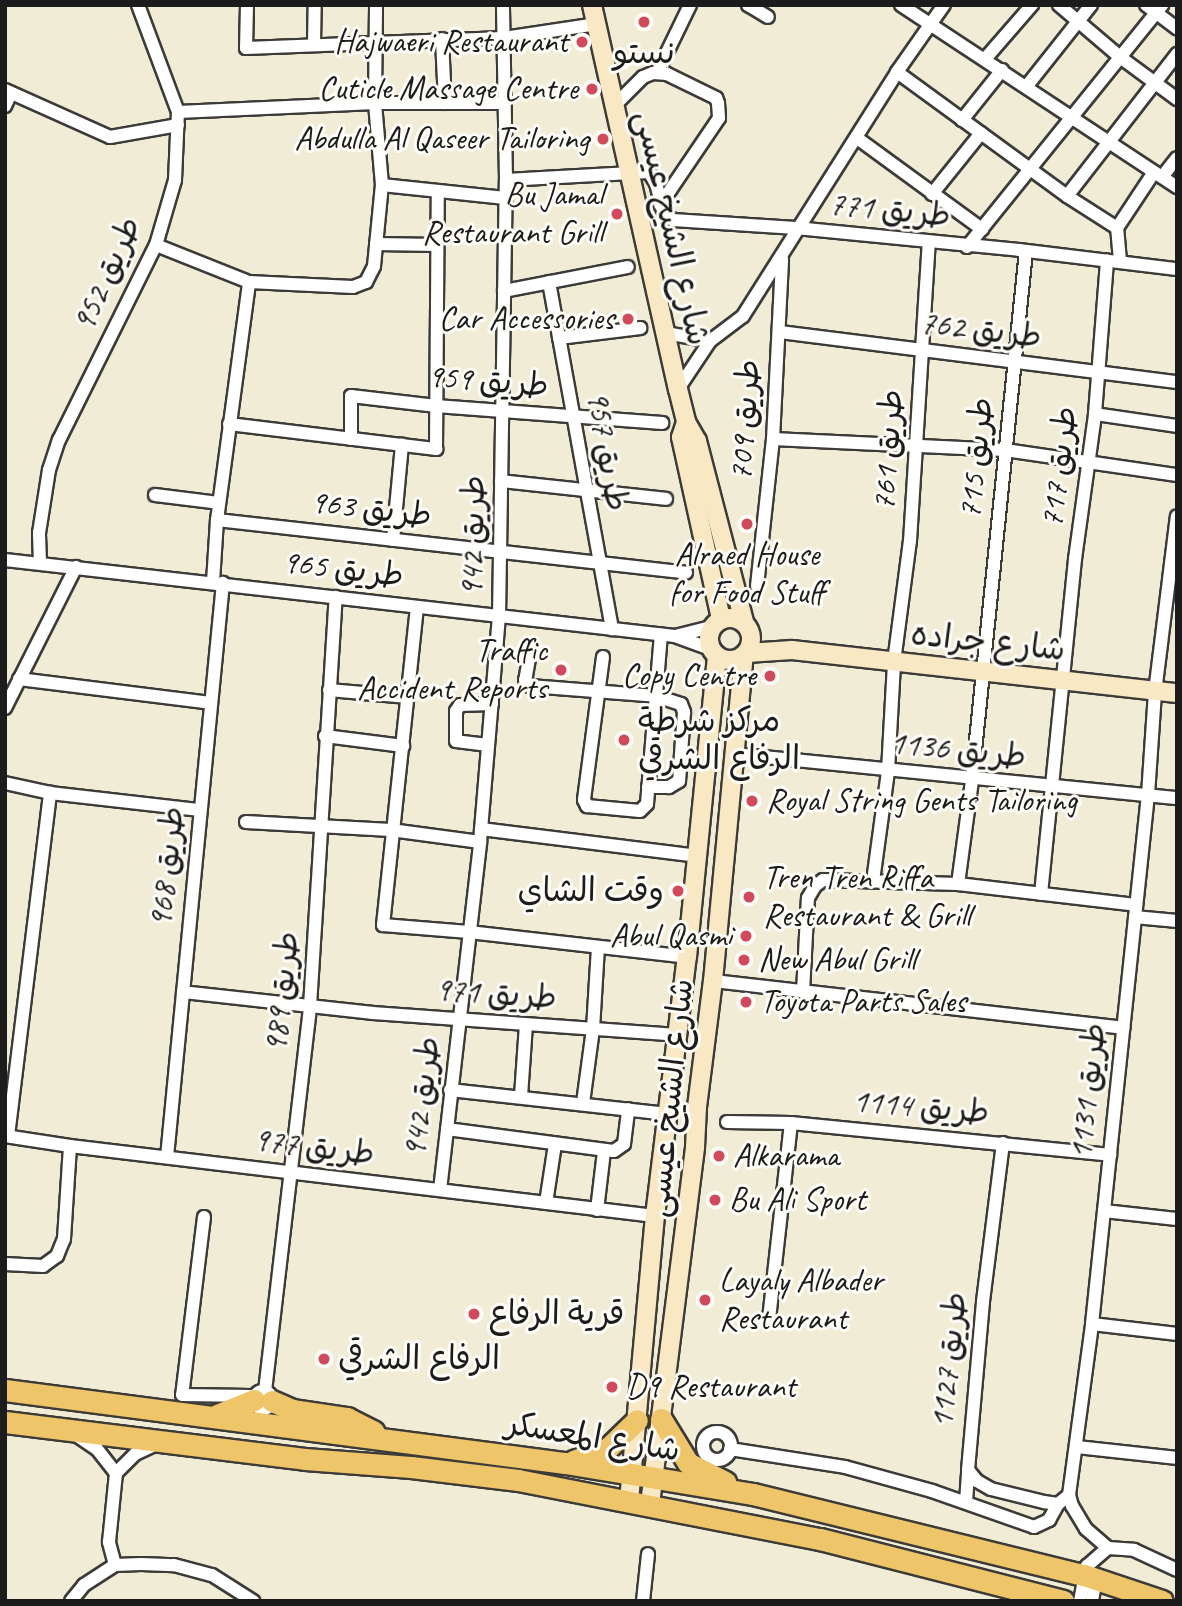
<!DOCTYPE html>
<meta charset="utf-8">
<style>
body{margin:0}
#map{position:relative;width:1182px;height:1606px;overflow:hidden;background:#f1ecd6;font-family:Caveat,"Playpen Sans Arabic",sans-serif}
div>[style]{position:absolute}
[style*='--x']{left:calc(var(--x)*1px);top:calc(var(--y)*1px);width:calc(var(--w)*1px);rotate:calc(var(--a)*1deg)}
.roads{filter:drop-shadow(2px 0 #3c3b38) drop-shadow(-2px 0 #3c3b38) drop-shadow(0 2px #3c3b38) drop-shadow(0 -2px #3c3b38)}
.street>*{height:12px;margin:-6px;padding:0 6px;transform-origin:6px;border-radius:6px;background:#fff}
.street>.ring{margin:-6px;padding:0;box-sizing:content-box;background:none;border:12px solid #fff;border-radius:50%}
.secondary>*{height:18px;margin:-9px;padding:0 9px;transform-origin:9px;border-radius:9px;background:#f8e8c3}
.secondary>.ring{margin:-9px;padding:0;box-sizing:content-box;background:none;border:18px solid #f8e8c3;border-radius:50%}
.primary>*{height:21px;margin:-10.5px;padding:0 10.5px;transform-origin:10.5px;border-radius:10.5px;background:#eec569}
.dots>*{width:19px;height:19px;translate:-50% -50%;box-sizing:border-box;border:4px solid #fdfcf7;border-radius:50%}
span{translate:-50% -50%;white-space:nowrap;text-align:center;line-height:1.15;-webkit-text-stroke:6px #fdfcf7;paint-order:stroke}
.poi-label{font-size:33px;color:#1c1c1c}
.right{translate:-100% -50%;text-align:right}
.left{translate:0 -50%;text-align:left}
.street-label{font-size:33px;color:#1c1c1c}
.frame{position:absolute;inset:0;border:7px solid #1c1c1c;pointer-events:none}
</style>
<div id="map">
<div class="roads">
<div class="street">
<div style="--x:247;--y:5;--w:43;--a:91.3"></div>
<div style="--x:246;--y:48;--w:258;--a:-2.2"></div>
<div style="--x:504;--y:38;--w:94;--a:-8.6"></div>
<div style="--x:748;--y:5;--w:23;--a:31"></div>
<div style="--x:901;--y:5;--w:331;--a:33.4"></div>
<div style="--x:1059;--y:5;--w:80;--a:40.4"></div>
<div style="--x:1120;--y:57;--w:71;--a:36.4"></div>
<div style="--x:1146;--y:5;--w:39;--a:37"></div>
<div style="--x:442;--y:39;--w:64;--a:87.3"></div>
<div style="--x:314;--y:44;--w:39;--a:-89"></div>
<div style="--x:985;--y:59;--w:72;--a:-49"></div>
<div style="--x:897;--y:72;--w:210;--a:36.1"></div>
<div style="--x:1067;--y:196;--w:59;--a:32.6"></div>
<div style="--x:657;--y:73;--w:76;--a:-64.1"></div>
<div style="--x:1026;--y:87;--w:105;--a:-51.6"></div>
<div style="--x:5;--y:90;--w:115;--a:24.1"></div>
<div style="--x:110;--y:137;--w:69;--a:-10"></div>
<div style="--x:5;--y:106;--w:14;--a:-65"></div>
<div style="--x:614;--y:106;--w:41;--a:-45"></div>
<div style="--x:643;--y:77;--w:11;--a:-22"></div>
<div style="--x:653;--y:73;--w:14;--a:4"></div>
<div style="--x:667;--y:74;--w:55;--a:26.1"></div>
<div style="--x:716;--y:98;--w:5;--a:68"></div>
<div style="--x:718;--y:103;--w:15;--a:86"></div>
<div style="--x:719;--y:118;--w:105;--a:124.1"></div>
<div style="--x:178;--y:112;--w:197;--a:-2.6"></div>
<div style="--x:375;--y:103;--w:130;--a:0"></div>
<div style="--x:962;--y:120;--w:64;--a:-51.3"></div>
<div style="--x:857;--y:138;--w:155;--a:36.1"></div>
<div style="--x:1162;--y:177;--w:24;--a:-52"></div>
<div style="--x:506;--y:180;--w:143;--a:-3.2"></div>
<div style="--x:649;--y:172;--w:13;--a:58"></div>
<div style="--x:656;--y:183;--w:30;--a:76"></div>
<div style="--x:663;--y:212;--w:13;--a:39"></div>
<div style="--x:673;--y:220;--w:123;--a:3.7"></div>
<div style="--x:796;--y:228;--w:224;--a:5.6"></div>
<div style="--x:1019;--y:250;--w:159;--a:6.9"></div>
<div style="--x:382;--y:185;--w:124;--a:6"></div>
<div style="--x:932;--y:194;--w:78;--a:-51.2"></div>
<div style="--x:1067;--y:196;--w:180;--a:-52.2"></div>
<div style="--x:376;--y:244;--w:61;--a:0.9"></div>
<div style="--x:156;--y:245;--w:100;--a:21.7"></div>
<div style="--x:249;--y:282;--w:104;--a:2.8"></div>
<div style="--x:353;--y:287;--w:14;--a:-21"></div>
<div style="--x:366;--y:282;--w:18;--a:-63"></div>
<div style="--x:374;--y:266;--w:81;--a:-84.4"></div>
<div style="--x:382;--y:185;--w:82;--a:-94.9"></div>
<div style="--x:375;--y:103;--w:98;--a:-89.4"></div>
<div style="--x:967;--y:247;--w:311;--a:-51.1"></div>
<div style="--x:1120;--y:261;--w:33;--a:-95"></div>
<div style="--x:1117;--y:228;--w:67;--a:-56.5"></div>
<div style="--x:549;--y:282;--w:353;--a:79.7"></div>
<div style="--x:504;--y:291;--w:126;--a:-11"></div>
<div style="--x:780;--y:332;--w:400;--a:7.2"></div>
<div style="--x:666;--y:333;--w:45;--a:10.3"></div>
<div style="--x:559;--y:338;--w:82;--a:-7"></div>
<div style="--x:678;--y:389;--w:58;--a:-56.3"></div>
<div style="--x:710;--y:341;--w:41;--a:-37.1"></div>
<div style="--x:743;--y:316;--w:289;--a:-57.7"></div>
<div style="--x:897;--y:72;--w:82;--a:-55"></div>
<div style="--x:1095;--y:414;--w:83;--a:8.3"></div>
<div style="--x:229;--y:424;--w:209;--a:6.9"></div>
<div style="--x:436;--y:449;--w:257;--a:-89.6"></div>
<div style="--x:351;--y:439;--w:43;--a:-90"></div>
<div style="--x:351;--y:396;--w:86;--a:6.7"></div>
<div style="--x:436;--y:406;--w:227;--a:4.3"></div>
<div style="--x:773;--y:439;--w:232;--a:2.7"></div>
<div style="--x:1005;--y:450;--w:174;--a:8.3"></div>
<div style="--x:501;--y:481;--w:166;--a:6.2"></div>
<div style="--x:155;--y:495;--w:64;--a:7.1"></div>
<div style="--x:217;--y:520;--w:472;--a:6.4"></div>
<div style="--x:393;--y:540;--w:96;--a:-84.6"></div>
<div style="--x:5;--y:560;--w:674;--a:6.47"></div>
<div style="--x:675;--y:636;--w:38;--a:20"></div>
<div style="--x:40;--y:563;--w:30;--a:-92"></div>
<div style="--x:39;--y:533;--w:64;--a:-81"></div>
<div style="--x:49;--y:470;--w:32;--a:-72"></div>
<div style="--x:59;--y:440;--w:218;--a:-63.6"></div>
<div style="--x:156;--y:245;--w:68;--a:-73.7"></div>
<div style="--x:175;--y:180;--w:68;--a:-87.5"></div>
<div style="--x:178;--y:112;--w:114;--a:-110.5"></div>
<div style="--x:213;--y:582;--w:62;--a:-86.3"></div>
<div style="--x:217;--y:520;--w:240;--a:-82.3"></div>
<div style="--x:757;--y:586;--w:148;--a:-83.8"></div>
<div style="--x:773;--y:439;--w:180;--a:-87.1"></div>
<div style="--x:417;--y:607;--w:320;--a:96.1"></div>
<div style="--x:383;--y:925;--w:86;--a:4.7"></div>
<div style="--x:469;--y:932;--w:219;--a:6.5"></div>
<div style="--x:675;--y:636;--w:38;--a:-14"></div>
<div style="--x:530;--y:653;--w:27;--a:100"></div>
<div style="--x:525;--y:680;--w:8;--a:50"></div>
<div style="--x:530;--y:686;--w:126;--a:4.5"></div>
<div style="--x:656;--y:696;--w:26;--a:18"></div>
<div style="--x:681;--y:704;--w:9;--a:69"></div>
<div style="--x:684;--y:712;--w:69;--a:94.1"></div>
<div style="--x:679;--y:781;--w:12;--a:149"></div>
<div style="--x:669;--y:787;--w:21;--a:180"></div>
<div style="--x:603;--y:657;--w:144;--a:97.6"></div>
<div style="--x:584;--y:800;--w:7;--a:63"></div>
<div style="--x:587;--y:806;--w:53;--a:5.4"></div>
<div style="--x:640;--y:811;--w:10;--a:-45"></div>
<div style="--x:647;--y:804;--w:170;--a:-85.3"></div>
<div style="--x:19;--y:679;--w:193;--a:7.1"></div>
<div style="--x:329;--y:690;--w:79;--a:5.1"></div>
<div style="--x:5;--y:708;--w:158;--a:-63.3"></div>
<div style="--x:325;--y:736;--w:79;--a:7.3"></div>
<div style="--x:488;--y:745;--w:32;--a:-173"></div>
<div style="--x:456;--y:741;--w:30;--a:-90"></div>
<div style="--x:456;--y:711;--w:7;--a:-56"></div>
<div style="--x:460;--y:705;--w:32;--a:-2"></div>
<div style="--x:734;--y:754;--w:445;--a:5.7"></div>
<div style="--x:5;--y:783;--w:46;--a:12.5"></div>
<div style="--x:50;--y:793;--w:151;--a:6.5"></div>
<div style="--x:246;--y:822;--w:145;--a:3.2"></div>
<div style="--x:391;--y:830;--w:90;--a:7.7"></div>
<div style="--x:481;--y:829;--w:219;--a:7.1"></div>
<div style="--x:873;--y:881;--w:111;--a:-82.2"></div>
<div style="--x:888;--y:771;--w:109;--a:-86.8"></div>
<div style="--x:894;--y:662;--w:122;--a:-82.5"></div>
<div style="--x:910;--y:541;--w:300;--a:-86.4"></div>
<div style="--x:958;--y:884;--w:105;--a:-82.3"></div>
<div style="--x:972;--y:780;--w:532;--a:-84.17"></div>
<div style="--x:1041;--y:894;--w:337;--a:-84.2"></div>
<div style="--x:1075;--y:559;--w:146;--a:-82.1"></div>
<div style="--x:1095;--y:414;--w:154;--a:-85.5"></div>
<div style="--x:1135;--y:917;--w:42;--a:5.4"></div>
<div style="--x:713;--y:981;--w:413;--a:6.5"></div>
<div style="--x:183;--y:992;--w:190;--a:6.3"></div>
<div style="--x:372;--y:1013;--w:307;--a:4.1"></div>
<div style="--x:803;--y:992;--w:94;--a:-87"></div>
<div style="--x:808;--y:898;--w:14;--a:-60"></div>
<div style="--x:815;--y:886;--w:10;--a:-37"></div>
<div style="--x:823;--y:880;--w:135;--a:1.7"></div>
<div style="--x:958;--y:884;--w:179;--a:6.7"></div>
<div style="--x:450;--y:1090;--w:219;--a:6.3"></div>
<div style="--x:521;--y:1096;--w:71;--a:-86"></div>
<div style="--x:583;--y:1103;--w:75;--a:-82.3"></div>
<div style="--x:593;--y:1029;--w:82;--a:-86.5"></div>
<div style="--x:727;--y:1122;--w:64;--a:0.9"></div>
<div style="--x:791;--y:1123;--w:321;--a:5.7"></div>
<div style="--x:447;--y:1129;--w:168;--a:7.5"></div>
<div style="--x:614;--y:1151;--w:12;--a:-35"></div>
<div style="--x:624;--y:1144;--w:35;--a:-83"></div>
<div style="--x:5;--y:1136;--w:66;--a:8.7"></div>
<div style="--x:70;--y:1146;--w:589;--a:6.82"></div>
<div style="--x:8;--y:1136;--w:346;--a:-83"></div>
<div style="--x:1003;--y:1143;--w:160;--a:97.2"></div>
<div style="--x:983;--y:1302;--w:169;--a:95.1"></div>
<div style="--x:968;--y:1470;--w:14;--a:51"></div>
<div style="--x:977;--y:1481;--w:16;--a:30"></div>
<div style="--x:991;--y:1489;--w:55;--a:13.8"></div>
<div style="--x:1044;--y:1502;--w:14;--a:8"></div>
<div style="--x:1058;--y:1504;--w:14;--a:-39"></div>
<div style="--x:167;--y:1157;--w:577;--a:-84.43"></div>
<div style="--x:440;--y:1190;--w:350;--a:-83.4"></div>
<div style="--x:480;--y:842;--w:226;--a:-85.2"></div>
<div style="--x:499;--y:617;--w:437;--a:-89.1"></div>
<div style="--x:506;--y:180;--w:175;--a:-91"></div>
<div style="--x:546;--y:1203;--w:60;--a:-81.3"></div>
<div style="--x:597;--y:1210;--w:59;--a:-83.2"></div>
<div style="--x:1104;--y:1211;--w:73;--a:6.3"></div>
<div style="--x:204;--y:1217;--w:179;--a:97"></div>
<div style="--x:182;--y:1395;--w:69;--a:0.8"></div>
<div style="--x:5;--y:1264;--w:38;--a:3"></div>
<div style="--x:43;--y:1266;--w:17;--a:-36"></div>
<div style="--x:57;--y:1256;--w:18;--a:-68"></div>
<div style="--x:64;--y:1239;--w:93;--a:-86.3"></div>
<div style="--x:769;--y:1319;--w:197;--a:-83.6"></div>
<div style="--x:1092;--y:1324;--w:86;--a:6.7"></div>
<div class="ring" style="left:254px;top:1391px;width:6px;height:6px"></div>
<div style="--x:265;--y:1391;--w:388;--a:-83.3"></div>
<div style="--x:310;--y:1006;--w:410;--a:-86.4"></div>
<div class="ring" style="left:703px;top:1432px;width:16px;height:16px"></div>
<div style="--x:76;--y:1435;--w:25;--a:34"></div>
<div style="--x:97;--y:1449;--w:31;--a:52"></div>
<div style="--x:1077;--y:1447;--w:101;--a:6.3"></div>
<div style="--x:730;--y:1449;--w:116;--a:8.9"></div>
<div style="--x:845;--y:1467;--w:90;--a:15.4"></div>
<div style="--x:932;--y:1491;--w:108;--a:19.4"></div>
<div style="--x:1034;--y:1527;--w:17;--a:-25"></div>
<div style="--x:1049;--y:1520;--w:18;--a:-61"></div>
<div style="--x:966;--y:1502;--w:32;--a:-86"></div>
<div style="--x:1108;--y:1548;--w:29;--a:-139"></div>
<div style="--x:1086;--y:1529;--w:27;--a:-121"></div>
<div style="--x:1072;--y:1506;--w:11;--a:-105"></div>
<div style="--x:1069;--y:1495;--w:173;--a:-82.3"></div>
<div style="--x:1092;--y:1324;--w:532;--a:-83.96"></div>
<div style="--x:1148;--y:795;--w:103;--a:-86.1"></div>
<div style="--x:1155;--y:692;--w:177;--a:-82.9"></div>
<div style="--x:115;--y:1565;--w:24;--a:-105"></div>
<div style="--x:109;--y:1542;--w:69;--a:-84.2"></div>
<div style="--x:116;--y:1473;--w:27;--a:-45"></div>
<div style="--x:135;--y:1454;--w:26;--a:-25"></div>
<div style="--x:71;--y:1601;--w:21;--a:-51"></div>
<div style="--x:84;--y:1585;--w:37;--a:-33"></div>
<div style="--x:115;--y:1565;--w:26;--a:-2"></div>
<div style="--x:141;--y:1564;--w:33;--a:2"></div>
<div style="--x:174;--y:1565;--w:39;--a:15"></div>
<div style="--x:212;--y:1575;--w:49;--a:32.4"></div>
<div style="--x:643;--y:1601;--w:47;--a:-83.9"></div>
<div style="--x:1080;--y:1601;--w:36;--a:-79"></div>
<div style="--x:1087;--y:1566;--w:28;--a:-41"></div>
<div style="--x:1108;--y:1548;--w:26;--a:4"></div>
<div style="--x:1134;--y:1550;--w:47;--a:24.9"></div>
<div style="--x:1092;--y:1601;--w:22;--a:-80"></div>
</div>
<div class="secondary">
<div style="--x:592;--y:5;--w:394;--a:77.4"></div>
<div style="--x:678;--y:389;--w:34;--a:76"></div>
<div style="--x:686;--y:422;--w:22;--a:60"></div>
<div style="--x:697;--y:441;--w:187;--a:75.4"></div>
<div style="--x:686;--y:422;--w:16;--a:108"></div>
<div style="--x:681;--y:437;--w:186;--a:77.6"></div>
<div class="ring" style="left:709px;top:618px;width:24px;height:24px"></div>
<div style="--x:747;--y:653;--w:45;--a:-3.8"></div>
<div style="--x:792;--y:650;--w:387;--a:6.4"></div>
<div style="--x:629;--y:1501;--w:286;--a:-84.8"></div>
<div style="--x:655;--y:1216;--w:261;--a:-83"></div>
<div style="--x:687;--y:957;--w:302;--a:-84.3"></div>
<div style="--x:650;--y:1504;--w:360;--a:-82.8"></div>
<div style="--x:695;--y:1147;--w:40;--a:-87.1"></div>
<div style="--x:697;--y:1107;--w:127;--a:-82.8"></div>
<div style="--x:713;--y:981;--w:326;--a:-84.6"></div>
</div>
<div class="primary">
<div style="--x:5;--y:1390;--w:565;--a:7.43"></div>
<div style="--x:565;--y:1463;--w:191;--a:9.4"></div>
<div style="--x:753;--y:1494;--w:341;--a:13.8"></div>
<div style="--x:1084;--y:1575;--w:82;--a:18.4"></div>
<div style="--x:272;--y:1401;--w:22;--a:24"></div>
<div style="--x:292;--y:1410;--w:56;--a:8.3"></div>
<div style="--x:347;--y:1418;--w:30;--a:27"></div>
<div style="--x:217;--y:1415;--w:40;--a:-22"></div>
<div style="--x:661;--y:1419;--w:52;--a:58.5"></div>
<div style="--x:688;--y:1463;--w:42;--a:27.2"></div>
<div style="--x:5;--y:1422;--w:302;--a:7"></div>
<div style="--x:305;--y:1459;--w:106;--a:4.3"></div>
<div style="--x:411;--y:1467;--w:108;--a:6.9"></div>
<div style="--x:518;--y:1480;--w:308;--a:11.1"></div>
<div style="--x:820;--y:1539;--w:251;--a:14.3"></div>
<div style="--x:573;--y:1461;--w:37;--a:-20"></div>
<div style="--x:608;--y:1448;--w:40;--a:-44"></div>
</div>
</div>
<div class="dots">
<div style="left:644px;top:22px;background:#d1495b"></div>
<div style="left:582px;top:42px;background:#d1495b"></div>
<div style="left:592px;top:89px;background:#d1495b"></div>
<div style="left:603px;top:139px;background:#d1495b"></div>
<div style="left:617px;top:214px;background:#d1495b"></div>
<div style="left:628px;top:319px;background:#d1495b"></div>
<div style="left:747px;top:524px;background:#d1495b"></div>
<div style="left:561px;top:670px;background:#d1495b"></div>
<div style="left:770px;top:676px;background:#d1495b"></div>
<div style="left:624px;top:740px;background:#d1495b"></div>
<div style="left:752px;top:801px;background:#d1495b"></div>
<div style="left:678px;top:891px;background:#d1495b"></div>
<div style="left:749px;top:897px;background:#d1495b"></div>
<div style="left:746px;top:936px;background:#d1495b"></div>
<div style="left:744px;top:960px;background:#d1495b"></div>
<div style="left:746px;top:1002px;background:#d1495b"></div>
<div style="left:719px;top:1156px;background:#d1495b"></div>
<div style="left:715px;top:1200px;background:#d1495b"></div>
<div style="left:705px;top:1300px;background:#d1495b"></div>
<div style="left:474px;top:1314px;background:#d1495b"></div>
<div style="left:324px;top:1359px;background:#d1495b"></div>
<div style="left:612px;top:1387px;background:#d1495b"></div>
</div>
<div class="poi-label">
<span class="right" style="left:568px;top:42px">Hajwaeri Restaurant</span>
<span style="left:644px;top:53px">نستو</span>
<span class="right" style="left:578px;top:89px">Cuticle Massage Centre</span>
<span class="right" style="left:589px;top:139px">Abdulla Al Qaseer Tailoring</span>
<span class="right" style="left:603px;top:214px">Bu Jamal<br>Restaurant Grill</span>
<span class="right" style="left:614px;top:319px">Car Accessories</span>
<span style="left:747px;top:574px">Alraed House<br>for Food Stuff</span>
<span class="right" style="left:547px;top:670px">Traffic<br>Accident Reports</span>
<span class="right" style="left:756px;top:676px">Copy Centre</span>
<span class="left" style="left:638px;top:740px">مركز شرطة<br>الرفاع الشرقي</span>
<span class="left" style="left:766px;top:801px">Royal String Gents Tailoring</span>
<span class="left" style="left:763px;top:897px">Tren Tren Riffa<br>Restaurant &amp; Grill</span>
<span class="right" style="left:664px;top:891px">وقت الشاي</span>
<span class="right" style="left:732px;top:936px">Abul Qasmi</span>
<span class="left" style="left:758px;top:960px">New Abul Grill</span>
<span class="left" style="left:760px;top:1002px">Toyota Parts Sales</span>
<span class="left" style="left:733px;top:1156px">Alkarama</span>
<span class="left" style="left:729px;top:1200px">Bu Ali Sport</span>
<span class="left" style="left:719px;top:1300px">Layaly Albader<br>Restaurant</span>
<span class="left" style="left:488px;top:1314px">قرية الرفاع</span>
<span class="left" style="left:338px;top:1359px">الرفاع الشرقي</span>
<span class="left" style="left:626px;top:1387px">D9 Restaurant</span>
</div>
<div class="street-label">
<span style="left:890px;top:210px;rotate:6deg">طريق 771</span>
<span style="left:672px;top:228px;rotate:77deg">شارع الشيخ عيسى</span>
<span style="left:107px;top:274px;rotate:-66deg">طريق 952</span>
<span style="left:981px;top:330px;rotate:7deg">طريق 762</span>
<span style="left:488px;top:381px;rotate:5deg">طريق 959</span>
<span style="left:745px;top:420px;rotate:-86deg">طريق 709</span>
<span style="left:888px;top:450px;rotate:-86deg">طريق 761</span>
<span style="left:607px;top:451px;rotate:80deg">طريق 957</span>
<span style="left:976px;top:458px;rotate:-84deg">طريق 715</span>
<span style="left:1059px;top:467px;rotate:-83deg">طريق 717</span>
<span style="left:371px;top:509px;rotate:7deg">طريق 963</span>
<span style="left:473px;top:536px;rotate:-89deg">طريق 942</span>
<span style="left:343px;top:569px;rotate:7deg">طريق 965</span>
<span style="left:988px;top:642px;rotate:6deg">شارع جراده</span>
<span style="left:958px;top:750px;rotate:6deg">طريق 1136</span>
<span style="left:167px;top:867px;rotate:-84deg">طريق 968</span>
<span style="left:282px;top:992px;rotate:-84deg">طريق 989</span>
<span style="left:496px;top:994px;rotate:4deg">طريق 971</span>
<span style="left:1088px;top:1091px;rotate:-84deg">طريق 1131</span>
<span style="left:422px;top:1097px;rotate:-83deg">طريق 942</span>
<span style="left:670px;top:1098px;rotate:-84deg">شارع الشيخ عيسى</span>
<span style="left:921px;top:1107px;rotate:5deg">طريق 1114</span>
<span style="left:314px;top:1147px;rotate:7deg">طريق 977</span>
<span style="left:949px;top:1360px;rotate:-84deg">طريق 1127</span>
<span style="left:593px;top:1437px;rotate:9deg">شارع المعسكر</span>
</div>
<div class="frame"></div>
</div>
